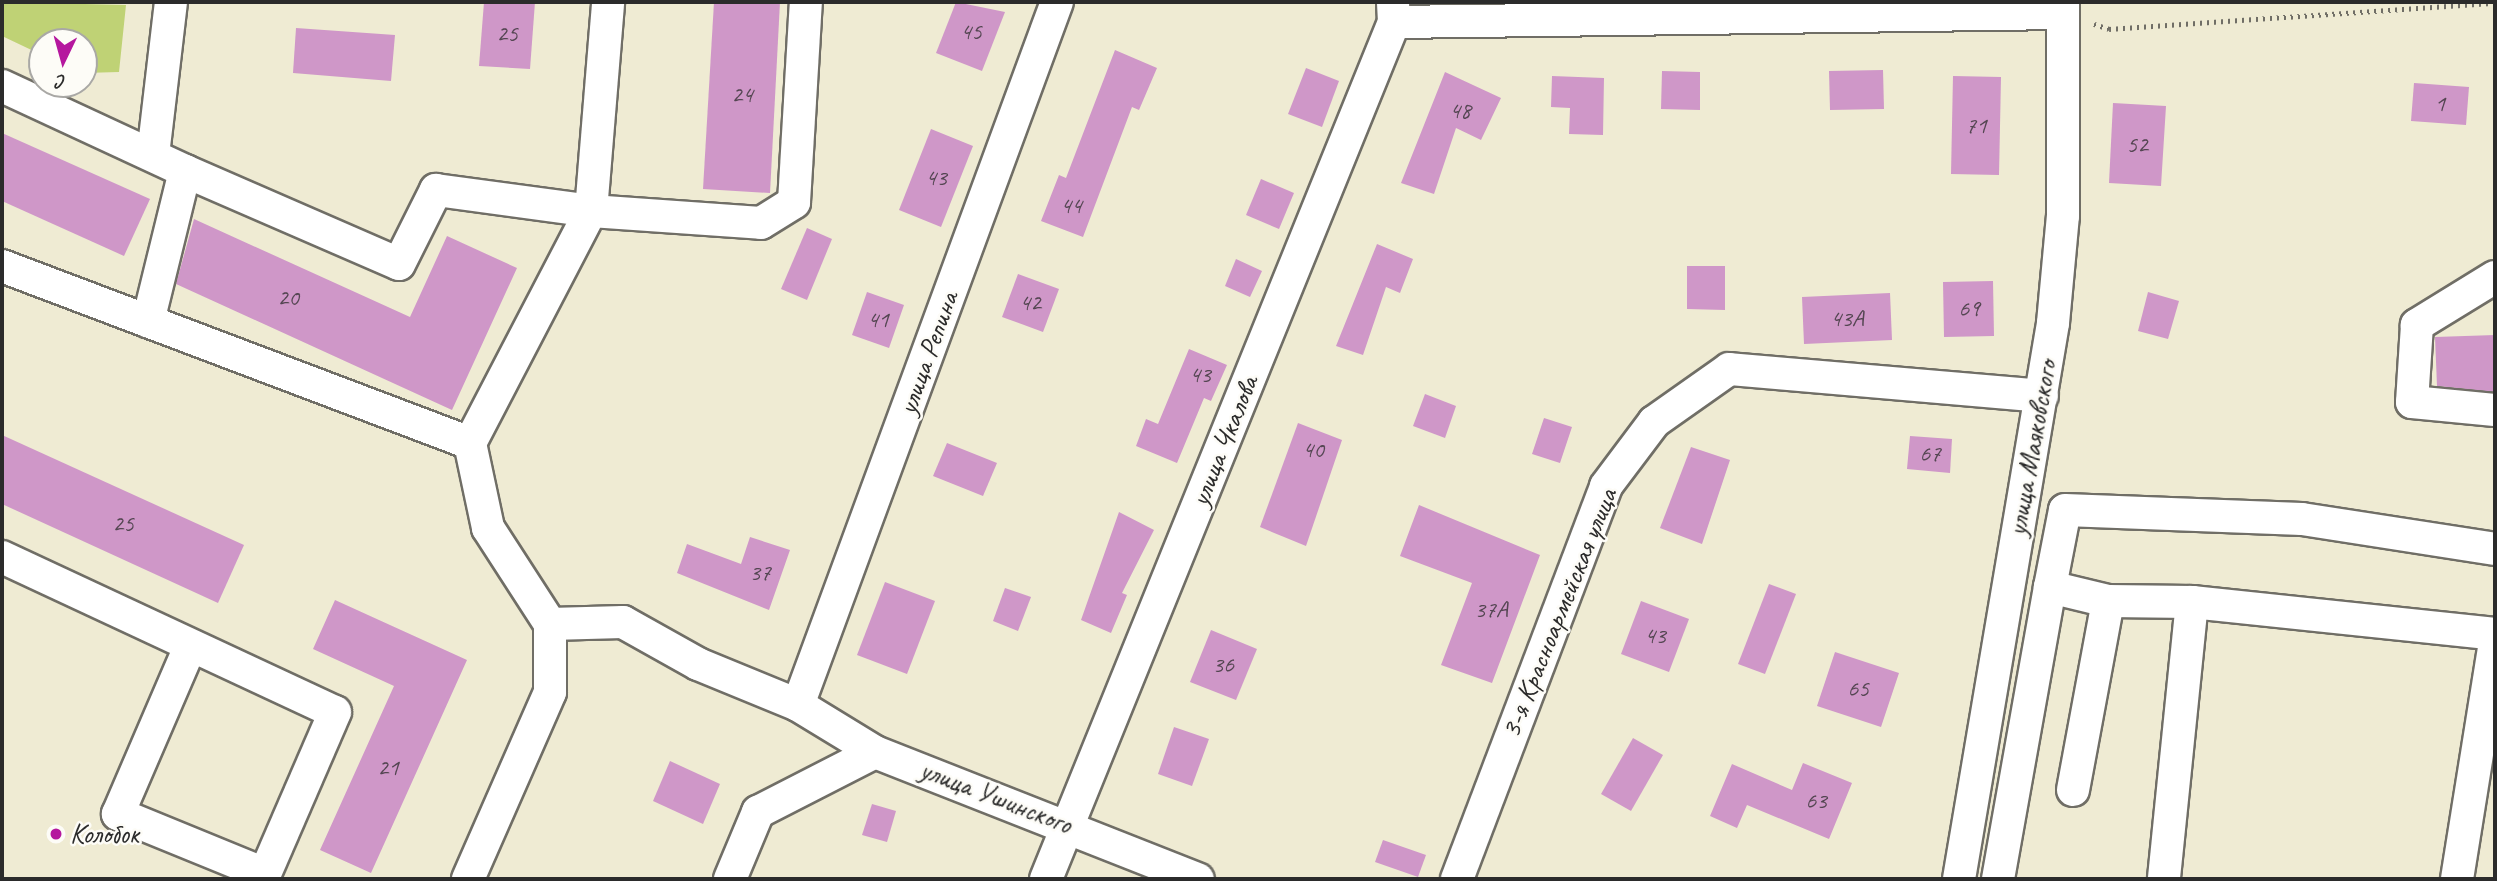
<!DOCTYPE html>
<meta charset="utf-8">
<style>
body{margin:0}
#map{position:relative;width:2497px;height:881px;overflow:hidden;background:#efebd3;font-family:Caveat,sans-serif}
div>[style]{position:absolute}
[style*='--x']{left:calc(var(--x)*1px);top:calc(var(--y)*1px);width:calc(var(--w)*1px);rotate:calc(var(--a)*1deg)}
.green>*{inset:0;background:#bfd275}
.building>*{inset:0;background:#cf97c8}
.path>*{height:4.5px;margin-top:-2.25px;transform-origin:0;background:repeating-linear-gradient(90deg,#706e66 0 2px,transparent 0 7px)}
.roads{filter:drop-shadow(2px 0 #706e66) drop-shadow(-2px 0 #706e66) drop-shadow(0 2px #706e66) drop-shadow(0 -2px #706e66)}
.minor>*{height:32px;margin:-16px;padding:0 16px;transform-origin:16px;border-radius:16px;background:#fff}
.dots>*{width:19px;height:19px;translate:-50% -50%;box-sizing:border-box;border:4px solid #fdfcf7;border-radius:50%}
span{translate:-50% -50%;white-space:nowrap;text-align:center;line-height:1.15;-webkit-text-stroke:5px #fdfcf7;paint-order:stroke}
.number-label{font-size:24px;color:#544652}
.number-label span{-webkit-text-stroke-width:0}
.street-label{font-size:28px;color:#2b2b2b}
.poi-label{font-size:28px;color:#2b2b2b}
.left{translate:0 -50%;text-align:left}
.frame{position:absolute;inset:0;border:4px solid #2b2b2b;pointer-events:none}
.north{position:absolute;left:28px;top:28px;width:70px;height:70px;box-sizing:border-box;background:#fdfcf7;border:2px solid #a9a8a5;border-radius:50%;rotate:185deg;font-size:19px;font-weight:700;line-height:28px;text-align:center;color:#2b2b2b}
.north::after{content:'';display:block;margin:auto;width:24px;height:32px;background:#b5179e;clip-path:polygon(50% 0,100% 100%,50% 72%,0 100%)}
</style>
<div id="map">
<div class="green">
<div style="clip-path:polygon(2px 2px,126px 5px,119px 72px,84px 73px,84px 42px,42px 42px,42px 55px,2px 36px)"></div>
</div>
<div class="building">
<div style="clip-path:polygon(484px 2px,535px 2px,530px 69px,479px 66px)"></div>
<div style="clip-path:polygon(714px 2px,780px 2px,770px 193px,703px 189px)"></div>
<div style="clip-path:polygon(956px 2px,1005px 12px,982px 71px,936px 53px)"></div>
<div style="clip-path:polygon(296px 28px,395px 35px,391px 81px,293px 73px)"></div>
<div style="clip-path:polygon(1115px 50px,1157px 68px,1139px 110px,1132px 107px,1083px 237px,1041px 221px,1059px 175px,1066px 178px)"></div>
<div style="clip-path:polygon(1306px 68px,1339px 81px,1322px 127px,1288px 114px)"></div>
<div style="clip-path:polygon(1883px 70px,1884px 109px,1830px 110px,1829px 71px)"></div>
<div style="clip-path:polygon(1662px 71px,1700px 72px,1700px 110px,1661px 109px)"></div>
<div style="clip-path:polygon(1445px 72px,1501px 98px,1481px 140px,1456px 128px,1434px 194px,1401px 183px)"></div>
<div style="clip-path:polygon(1552px 76px,1604px 78px,1603px 135px,1569px 134px,1570px 108px,1551px 107px)"></div>
<div style="clip-path:polygon(1953px 76px,2001px 77px,1999px 175px,1951px 174px)"></div>
<div style="clip-path:polygon(2414px 83px,2469px 87px,2466px 125px,2411px 121px)"></div>
<div style="clip-path:polygon(2113px 103px,2166px 106px,2161px 186px,2109px 183px)"></div>
<div style="clip-path:polygon(931px 129px,973px 146px,941px 227px,899px 210px)"></div>
<div style="clip-path:polygon(2px 133px,150px 199px,124px 256px,2px 201px)"></div>
<div style="clip-path:polygon(1261px 179px,1294px 193px,1279px 229px,1246px 215px)"></div>
<div style="clip-path:polygon(194px 219px,410px 317px,447px 236px,517px 268px,452px 410px,176px 284px)"></div>
<div style="clip-path:polygon(807px 228px,832px 239px,807px 300px,781px 289px)"></div>
<div style="clip-path:polygon(1377px 244px,1413px 259px,1400px 293px,1386px 287px,1363px 355px,1336px 346px)"></div>
<div style="clip-path:polygon(1236px 259px,1262px 271px,1250px 297px,1225px 286px)"></div>
<div style="clip-path:polygon(1687px 266px,1725px 266px,1725px 310px,1687px 309px)"></div>
<div style="clip-path:polygon(1018px 274px,1059px 289px,1043px 332px,1002px 317px)"></div>
<div style="clip-path:polygon(1993px 281px,1994px 336px,1944px 337px,1943px 282px)"></div>
<div style="clip-path:polygon(867px 292px,904px 305px,889px 348px,852px 335px)"></div>
<div style="clip-path:polygon(2148px 292px,2179px 301px,2168px 339px,2138px 331px)"></div>
<div style="clip-path:polygon(1890px 293px,1892px 340px,1804px 344px,1802px 297px)"></div>
<div style="clip-path:polygon(2495px 335px,2495px 392px,2437px 386px,2435px 337px)"></div>
<div style="clip-path:polygon(1189px 349px,1227px 365px,1211px 401px,1204px 398px,1177px 463px,1136px 446px,1146px 419px,1158px 424px)"></div>
<div style="clip-path:polygon(1425px 394px,1456px 406px,1445px 438px,1413px 426px)"></div>
<div style="clip-path:polygon(1544px 418px,1572px 427px,1560px 463px,1532px 454px)"></div>
<div style="clip-path:polygon(1298px 423px,1342px 440px,1306px 546px,1260px 527px)"></div>
<div style="clip-path:polygon(2px 435px,244px 545px,218px 603px,2px 504px)"></div>
<div style="clip-path:polygon(1910px 436px,1952px 439px,1950px 473px,1907px 469px)"></div>
<div style="clip-path:polygon(947px 443px,997px 463px,983px 496px,933px 476px)"></div>
<div style="clip-path:polygon(1691px 447px,1730px 460px,1702px 544px,1660px 528px)"></div>
<div style="clip-path:polygon(1419px 505px,1540px 555px,1492px 683px,1441px 665px,1472px 583px,1400px 556px)"></div>
<div style="clip-path:polygon(1119px 512px,1154px 530px,1122px 593px,1127px 595px,1111px 633px,1081px 620px)"></div>
<div style="clip-path:polygon(750px 537px,790px 550px,769px 610px,677px 573px,687px 544px,741px 564px)"></div>
<div style="clip-path:polygon(885px 582px,935px 601px,907px 674px,857px 655px)"></div>
<div style="clip-path:polygon(1769px 584px,1796px 594px,1765px 674px,1738px 664px)"></div>
<div style="clip-path:polygon(1005px 588px,1031px 597px,1018px 631px,993px 621px)"></div>
<div style="clip-path:polygon(335px 600px,467px 660px,371px 873px,320px 850px,394px 686px,313px 649px)"></div>
<div style="clip-path:polygon(1641px 601px,1689px 619px,1669px 672px,1621px 654px)"></div>
<div style="clip-path:polygon(1211px 630px,1257px 649px,1236px 700px,1190px 682px)"></div>
<div style="clip-path:polygon(1835px 652px,1899px 673px,1881px 727px,1817px 706px)"></div>
<div style="clip-path:polygon(1174px 727px,1209px 739px,1192px 786px,1158px 774px)"></div>
<div style="clip-path:polygon(1633px 738px,1663px 755px,1631px 811px,1601px 794px)"></div>
<div style="clip-path:polygon(670px 761px,720px 784px,703px 824px,653px 801px)"></div>
<div style="clip-path:polygon(1803px 763px,1852px 783px,1829px 839px,1747px 805px,1737px 828px,1710px 816px,1732px 764px,1792px 790px)"></div>
<div style="clip-path:polygon(872px 804px,896px 811px,887px 842px,862px 835px)"></div>
<div style="clip-path:polygon(1383px 840px,1426px 855px,1418px 877px,1375px 862px)"></div>
</div>
<div class="path">
<div style="--x:2094;--y:24;--w:16;--a:18"></div>
<div style="--x:2109;--y:29;--w:387;--a:-3.9"></div>
</div>
<div class="roads">
<div class="minor">
<div style="--x:1394;--y:22;--w:669;--a:-0.77"></div>
<div style="--x:2;--y:86;--w:202;--a:24.9"></div>
<div style="--x:185;--y:171;--w:155;--a:103.8"></div>
<div style="--x:153;--y:155;--w:154;--a:-83.3"></div>
<div style="--x:185;--y:171;--w:233;--a:23.5"></div>
<div style="--x:399;--y:264;--w:83;--a:-63.4"></div>
<div style="--x:436;--y:190;--w:156;--a:7.7"></div>
<div style="--x:591;--y:211;--w:170;--a:4"></div>
<div style="--x:761;--y:223;--w:39;--a:-32"></div>
<div style="--x:794;--y:202;--w:200;--a:-86.6"></div>
<div style="--x:2;--y:266;--w:500;--a:20.72"></div>
<div style="--x:470;--y:443;--w:87;--a:78"></div>
<div style="--x:488;--y:528;--w:114;--a:57.1"></div>
<div style="--x:550;--y:624;--w:73;--a:-1.6"></div>
<div style="--x:623;--y:622;--w:86;--a:29.2"></div>
<div style="--x:698;--y:664;--w:108;--a:22.3"></div>
<div style="--x:798;--y:705;--w:90;--a:31.4"></div>
<div style="--x:875;--y:752;--w:347;--a:21.5"></div>
<div style="--x:2495;--y:277;--w:92;--a:148.4"></div>
<div style="--x:2417;--y:325;--w:77;--a:93.7"></div>
<div style="--x:2412;--y:402;--w:83;--a:5.5"></div>
<div style="--x:470;--y:443;--w:262;--a:-62.5"></div>
<div style="--x:591;--y:211;--w:210;--a:-85.3"></div>
<div style="--x:2;--y:557;--w:367;--a:25"></div>
<div style="--x:335;--y:712;--w:176;--a:113.4"></div>
<div style="--x:265;--y:874;--w:159;--a:-157.8"></div>
<div style="--x:118;--y:814;--w:182;--a:-66.7"></div>
<div style="--x:2050;--y:587;--w:78;--a:-79"></div>
<div style="--x:2065;--y:510;--w:237;--a:2.2"></div>
<div style="--x:2302;--y:519;--w:195;--a:8.8"></div>
<div style="--x:2192;--y:602;--w:305;--a:6"></div>
<div style="--x:798;--y:705;--w:749;--a:-69.78"></div>
<div style="--x:2073;--y:790;--w:192;--a:-79.5"></div>
<div style="--x:2108;--y:601;--w:84;--a:0.7"></div>
<div style="--x:2192;--y:602;--w:278;--a:95.8"></div>
<div style="--x:468;--y:879;--w:204;--a:-66.3"></div>
<div style="--x:550;--y:692;--w:68;--a:-90"></div>
<div style="--x:730;--y:879;--w:73;--a:-67.3"></div>
<div style="--x:758;--y:812;--w:131;--a:-27.1"></div>
<div style="--x:1046;--y:879;--w:925;--a:-67.9"></div>
<div style="--x:1394;--y:22;--w:20;--a:-93"></div>
<div style="--x:1457;--y:879;--w:420;--a:-69.2"></div>
<div style="--x:1606;--y:486;--w:80;--a:-53.1"></div>
<div style="--x:1654;--y:422;--w:92;--a:-35.2"></div>
<div style="--x:1729;--y:369;--w:314;--a:4.9"></div>
<div style="--x:1959;--y:879;--w:564;--a:-80.4"></div>
<div style="--x:2053;--y:323;--w:107;--a:-84.7"></div>
<div style="--x:2063;--y:216;--w:214;--a:-90"></div>
<div style="--x:1998;--y:879;--w:297;--a:-79.9"></div>
<div style="--x:2050;--y:587;--w:60;--a:13.6"></div>
<div style="--x:2457;--y:879;--w:240;--a:-80.9"></div>
</div>
</div>
<div class="dots">
<div style="left:56px;top:834px;background:#b5179e"></div>
</div>
<div class="number-label">
<span style="left:971px;top:32px">45</span>
<span style="left:507px;top:34px">25</span>
<span style="left:742px;top:95px">24</span>
<span style="left:2440px;top:104px">1</span>
<span style="left:1460px;top:111px">48</span>
<span style="left:1976px;top:126px">71</span>
<span style="left:2137px;top:145px">52</span>
<span style="left:936px;top:178px">43</span>
<span style="left:1071px;top:206px">44</span>
<span style="left:288px;top:298px">20</span>
<span style="left:1030px;top:303px">42</span>
<span style="left:1969px;top:309px">69</span>
<span style="left:1847px;top:319px">43А</span>
<span style="left:878px;top:320px">41</span>
<span style="left:1200px;top:375px">43</span>
<span style="left:1313px;top:450px">40</span>
<span style="left:1930px;top:454px">67</span>
<span style="left:123px;top:524px">25</span>
<span style="left:760px;top:573px">37</span>
<span style="left:1491px;top:610px">37А</span>
<span style="left:1655px;top:636px">43</span>
<span style="left:1223px;top:665px">36</span>
<span style="left:1858px;top:689px">65</span>
<span style="left:388px;top:768px">21</span>
<span style="left:1816px;top:801px">63</span>
</div>
<div class="street-label">
<span style="left:928px;top:353px;rotate:-70deg">улица Репина</span>
<span style="left:1224px;top:441px;rotate:-68deg">улица Чкалова</span>
<span style="left:2032px;top:448px;rotate:-80deg">улица Маяковского</span>
<span style="left:1559px;top:613px;rotate:-68deg">3-я Красноармейская улица</span>
<span style="left:996px;top:797px;rotate:21deg">улица Ушинского</span>
</div>
<div class="poi-label">
<span class="left" style="left:70px;top:834px">Колобок</span>
</div>
<div class="frame"></div>
<div class="north">С</div>
</div>
